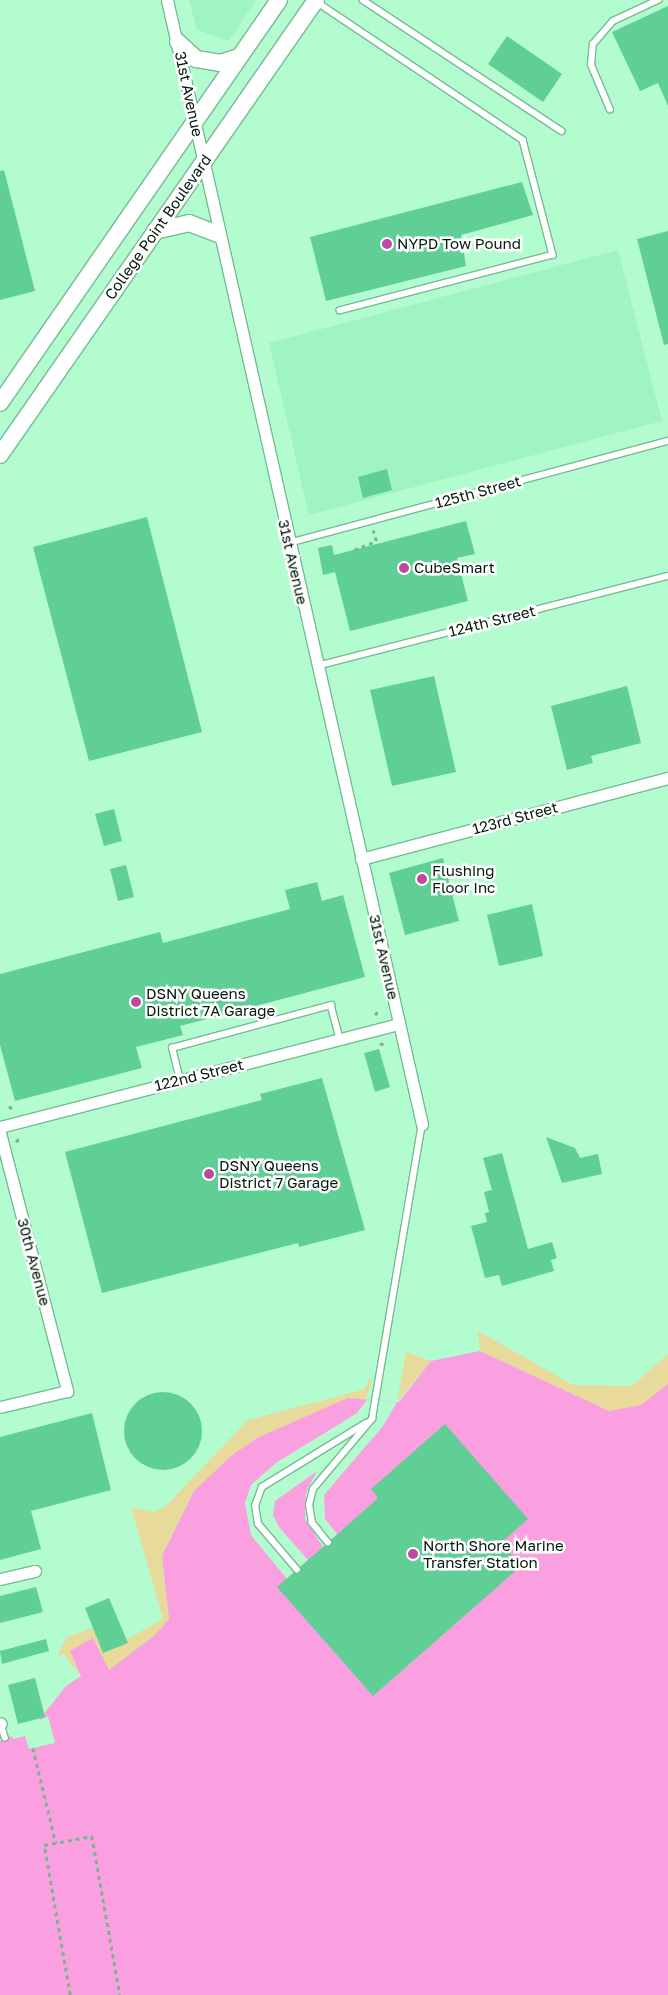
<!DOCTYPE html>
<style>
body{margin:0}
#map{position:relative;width:668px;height:1995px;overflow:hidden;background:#b2fcd0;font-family:"Golos Text",sans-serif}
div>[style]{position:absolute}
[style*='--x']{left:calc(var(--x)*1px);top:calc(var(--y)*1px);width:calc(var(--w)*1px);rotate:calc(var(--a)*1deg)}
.built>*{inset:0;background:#a0f3c3}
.green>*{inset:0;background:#e7da9a}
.water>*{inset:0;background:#faa0e0}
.pier>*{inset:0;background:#b2fcd0}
.building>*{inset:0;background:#60cf95}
.round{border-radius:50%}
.path>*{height:2.5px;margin-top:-1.25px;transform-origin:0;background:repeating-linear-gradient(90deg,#7ab492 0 4px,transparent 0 8px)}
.roads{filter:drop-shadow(1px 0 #74bc93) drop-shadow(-1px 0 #74bc93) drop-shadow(0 1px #74bc93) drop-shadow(0 -1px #74bc93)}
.lane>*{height:5.5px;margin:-2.75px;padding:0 2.75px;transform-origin:2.75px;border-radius:2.75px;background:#fff}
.street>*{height:11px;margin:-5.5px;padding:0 5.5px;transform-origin:5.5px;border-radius:5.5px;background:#fff}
.secondary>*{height:16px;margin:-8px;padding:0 8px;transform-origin:8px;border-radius:8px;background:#fff}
.dots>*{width:14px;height:14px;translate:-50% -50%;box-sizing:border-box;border:2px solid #fff;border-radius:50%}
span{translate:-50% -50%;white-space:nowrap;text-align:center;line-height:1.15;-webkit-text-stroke:5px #fff;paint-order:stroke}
.street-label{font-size:15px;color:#001a0c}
.poi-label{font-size:15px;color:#001a0c}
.left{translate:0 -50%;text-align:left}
</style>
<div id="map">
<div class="built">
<div style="clip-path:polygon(189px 0,256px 0,229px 41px,197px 30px)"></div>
<div style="clip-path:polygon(618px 250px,662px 421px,309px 515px,269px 343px)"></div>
</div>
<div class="green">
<div style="clip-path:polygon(478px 1331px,573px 1385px,632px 1386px,668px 1354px,668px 1384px,641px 1405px,609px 1411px,480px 1351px)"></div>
<div style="clip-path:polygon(406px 1352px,431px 1361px,397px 1402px)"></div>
<div style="clip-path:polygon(369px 1379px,373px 1379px,365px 1400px,348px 1398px,301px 1421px,194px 1491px,162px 1556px,169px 1619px,154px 1637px,109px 1670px,93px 1638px,81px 1676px,64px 1654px,57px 1656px,67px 1637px,93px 1628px,103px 1653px,163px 1619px,131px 1507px,152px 1512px,165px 1507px,248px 1420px,365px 1389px)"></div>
</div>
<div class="water">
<div style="clip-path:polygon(480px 1351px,609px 1411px,641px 1405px,668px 1384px,668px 1995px,0 1995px,0 1740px,31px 1730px,66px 1686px,81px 1676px,70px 1651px,93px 1638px,109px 1670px,154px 1636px,169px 1619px,162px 1556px,194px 1491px,231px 1456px,257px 1438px,348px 1398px,399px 1402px,431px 1361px)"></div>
</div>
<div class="pier">
<div style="clip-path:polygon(367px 1400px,397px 1402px,383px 1426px,324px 1495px,325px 1519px,337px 1534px,323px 1547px,305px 1519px,306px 1492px,317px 1471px,275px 1501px,273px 1515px,279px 1527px,308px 1560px,287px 1579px,251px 1535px,245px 1503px,251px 1485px,276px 1463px,357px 1413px)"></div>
<div style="clip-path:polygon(48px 1716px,55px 1743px,29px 1749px,25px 1736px,13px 1739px,11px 1734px)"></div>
</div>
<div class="building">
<div style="clip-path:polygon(668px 6px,668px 106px,658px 83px,640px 91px,612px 32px)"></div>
<div style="clip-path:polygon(507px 36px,562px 74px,543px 102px,488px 64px)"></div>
<div style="clip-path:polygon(4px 170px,35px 291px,0 300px,0 171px)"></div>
<div style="clip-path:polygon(522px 182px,533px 215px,461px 235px,466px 266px,326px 301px,310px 237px)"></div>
<div style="clip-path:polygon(668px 231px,668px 344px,664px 345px,637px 239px)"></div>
<div style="clip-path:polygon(387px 469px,392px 490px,363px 498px,358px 477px)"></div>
<div style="clip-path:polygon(147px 517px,202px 732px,89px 761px,33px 547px)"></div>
<div style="clip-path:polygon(466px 521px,475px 554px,457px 558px,468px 601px,350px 631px,335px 572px,323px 575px,318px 548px,332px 545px,334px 555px)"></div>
<div style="clip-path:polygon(434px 676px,456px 772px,392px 786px,370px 690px)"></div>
<div style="clip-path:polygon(627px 686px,641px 743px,591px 756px,593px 763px,567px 770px,551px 706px)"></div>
<div style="clip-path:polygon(114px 809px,122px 841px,104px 846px,95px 814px)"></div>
<div style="clip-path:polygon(443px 858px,459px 921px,405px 935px,389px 873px)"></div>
<div style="clip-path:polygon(126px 865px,134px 897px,118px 901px,110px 869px)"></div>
<div style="clip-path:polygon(317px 882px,322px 901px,343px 895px,365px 977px,180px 1026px,183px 1035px,136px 1047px,142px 1068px,15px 1101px,0 1045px,0 974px,160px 932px,163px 943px,290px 909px,285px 890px)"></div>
<div style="clip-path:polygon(532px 904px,543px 956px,499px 966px,487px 915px)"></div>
<div style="clip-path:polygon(379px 1049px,390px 1087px,375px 1092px,364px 1053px)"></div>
<div style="clip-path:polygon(322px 1078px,365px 1230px,299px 1247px,298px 1243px,102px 1293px,65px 1152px,262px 1100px,260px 1094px)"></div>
<div style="clip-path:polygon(546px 1137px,575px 1148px,580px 1158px,598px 1154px,602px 1174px,562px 1183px)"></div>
<div style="clip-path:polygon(502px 1153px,528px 1249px,552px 1242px,557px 1258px,551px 1260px,554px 1271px,502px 1286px,499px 1275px,485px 1278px,471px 1226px,487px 1222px,485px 1213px,489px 1212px,484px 1192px,492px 1190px,483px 1158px)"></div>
<div class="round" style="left:124px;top:1392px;width:78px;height:78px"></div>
<div style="clip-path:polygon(92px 1413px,111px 1490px,31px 1511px,41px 1549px,0 1560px,0 1437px)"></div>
<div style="clip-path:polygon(445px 1424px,528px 1519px,501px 1543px,521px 1566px,373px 1696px,277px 1587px,293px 1573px,300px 1573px,300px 1567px,324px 1546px,331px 1546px,331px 1540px,378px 1498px,371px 1489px)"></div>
<div style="clip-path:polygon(36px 1587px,43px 1612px,0 1623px,0 1596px)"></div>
<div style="clip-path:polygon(109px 1598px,128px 1643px,103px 1653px,85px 1608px)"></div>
<div style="clip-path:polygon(46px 1639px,49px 1651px,2px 1664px,0 1651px)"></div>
<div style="clip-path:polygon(35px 1678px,45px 1717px,18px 1724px,8px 1685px)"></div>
</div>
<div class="path">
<div style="--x:354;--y:550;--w:24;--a:-22"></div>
<div style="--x:376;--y:541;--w:11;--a:-105"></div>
<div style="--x:375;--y:1015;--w:4;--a:-56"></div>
<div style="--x:380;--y:1043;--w:7;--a:27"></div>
<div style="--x:9;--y:1106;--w:6;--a:39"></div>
<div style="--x:16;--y:1142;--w:6;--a:-51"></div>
<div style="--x:33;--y:1748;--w:98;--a:76.4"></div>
<div style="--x:70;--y:1995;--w:152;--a:-99.8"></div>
<div style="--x:44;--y:1845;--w:49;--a:-10.6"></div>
<div style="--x:92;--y:1836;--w:161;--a:80"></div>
</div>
<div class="roads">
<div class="lane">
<div style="--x:363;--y:0;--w:238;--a:33.4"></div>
<div style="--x:317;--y:2;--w:248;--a:33.8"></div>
<div style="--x:523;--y:140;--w:119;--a:75.4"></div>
<div style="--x:553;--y:255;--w:220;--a:165.3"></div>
<div style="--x:610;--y:110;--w:49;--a:-112.9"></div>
<div style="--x:591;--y:65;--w:21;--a:-85"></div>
<div style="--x:593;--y:44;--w:30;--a:-49"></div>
<div style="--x:613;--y:21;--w:50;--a:-25"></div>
<div style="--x:289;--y:543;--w:392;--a:-15.1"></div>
<div style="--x:317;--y:666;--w:362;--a:-14.4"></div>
<div style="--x:180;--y:1080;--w:33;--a:-104"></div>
<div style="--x:172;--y:1048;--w:165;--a:-15.1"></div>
<div style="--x:331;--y:1005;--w:35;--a:75"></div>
<div style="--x:328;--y:1543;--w:26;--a:-129"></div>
<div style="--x:312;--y:1523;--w:18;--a:-99"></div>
<div style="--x:309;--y:1505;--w:16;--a:-76"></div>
<div style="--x:313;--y:1489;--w:92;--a:-49.9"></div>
<div style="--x:372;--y:1419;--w:299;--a:-80.4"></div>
<div style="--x:297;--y:1570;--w:60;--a:-130.3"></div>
<div style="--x:258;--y:1524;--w:18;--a:-99"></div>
<div style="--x:255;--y:1506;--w:20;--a:-70"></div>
<div style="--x:262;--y:1487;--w:122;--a:-31.6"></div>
<div style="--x:1;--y:1724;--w:14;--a:73"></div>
</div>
<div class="street">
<div style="--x:167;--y:0;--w:1153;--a:77.22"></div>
<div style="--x:361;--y:859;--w:318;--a:-14.8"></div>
<div style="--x:0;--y:1127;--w:412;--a:-14.5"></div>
<div style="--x:0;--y:1133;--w:267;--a:75.4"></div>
<div style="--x:67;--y:1391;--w:69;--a:166.6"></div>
<div style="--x:0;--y:1579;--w:36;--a:-13"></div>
<div style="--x:0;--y:1723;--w:1;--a:45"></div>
</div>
<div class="secondary">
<div style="--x:178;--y:42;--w:25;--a:43"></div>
<div style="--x:196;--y:59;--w:24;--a:9"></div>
<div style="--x:220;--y:63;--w:20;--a:-18"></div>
<div style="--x:155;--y:231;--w:35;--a:-13"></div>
<div style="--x:189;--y:223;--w:31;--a:21"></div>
<div style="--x:0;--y:403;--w:490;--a:-55.3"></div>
<div style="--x:0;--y:455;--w:554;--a:-55.22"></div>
</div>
</div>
<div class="dots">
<div style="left:387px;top:244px;background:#be49a2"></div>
<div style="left:404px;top:568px;background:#be49a2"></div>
<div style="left:422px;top:879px;background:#be49a2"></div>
<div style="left:136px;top:1002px;background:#be49a2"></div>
<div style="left:209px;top:1174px;background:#be49a2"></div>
<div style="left:413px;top:1554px;background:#be49a2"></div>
</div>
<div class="street-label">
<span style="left:189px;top:94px;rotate:78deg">31st Avenue</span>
<span style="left:158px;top:227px;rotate:-55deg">College Point Boulevard</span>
<span style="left:478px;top:492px;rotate:-15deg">125th Street</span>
<span style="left:293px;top:562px;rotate:77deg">31st Avenue</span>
<span style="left:492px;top:621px;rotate:-14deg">124th Street</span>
<span style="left:515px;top:818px;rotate:-15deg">123rd Street</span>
<span style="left:384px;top:957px;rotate:77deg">31st Avenue</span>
<span style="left:199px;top:1075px;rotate:-14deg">122nd Street</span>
<span style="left:34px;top:1262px;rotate:75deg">30th Avenue</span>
</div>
<div class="poi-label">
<span class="left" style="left:397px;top:244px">NYPD Tow Pound</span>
<span class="left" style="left:414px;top:568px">CubeSmart</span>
<span class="left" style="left:432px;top:879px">Flushing<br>Floor Inc</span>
<span class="left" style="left:146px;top:1002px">DSNY Queens<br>District 7A Garage</span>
<span class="left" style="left:219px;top:1174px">DSNY Queens<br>District 7 Garage</span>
<span class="left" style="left:423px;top:1554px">North Shore Marine<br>Transfer Station</span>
</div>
</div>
